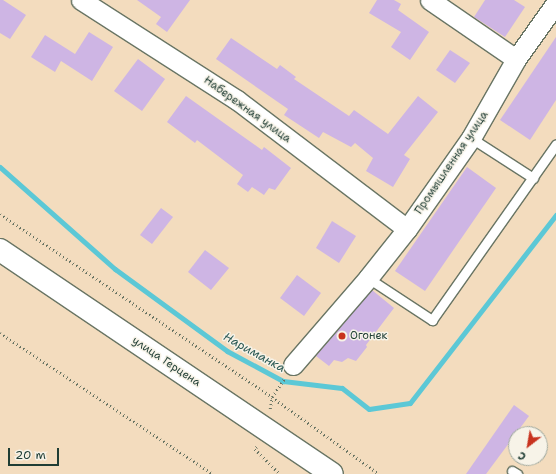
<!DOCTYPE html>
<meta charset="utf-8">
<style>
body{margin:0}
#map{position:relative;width:556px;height:474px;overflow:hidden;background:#f3dcbe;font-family:"Shantell Sans",sans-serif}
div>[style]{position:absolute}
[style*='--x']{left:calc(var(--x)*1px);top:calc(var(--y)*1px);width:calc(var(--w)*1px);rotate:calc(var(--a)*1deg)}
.stream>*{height:5px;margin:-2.5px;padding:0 2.5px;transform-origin:2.5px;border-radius:2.5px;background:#5cc8d6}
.building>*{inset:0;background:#ceb5e4}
.path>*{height:2.5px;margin-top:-1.25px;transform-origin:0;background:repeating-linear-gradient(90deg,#697564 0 1px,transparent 0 4px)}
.roads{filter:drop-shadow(1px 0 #697564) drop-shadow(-1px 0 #697564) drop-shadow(0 1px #697564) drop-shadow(0 -1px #697564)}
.service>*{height:9px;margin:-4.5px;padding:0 4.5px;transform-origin:4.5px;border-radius:4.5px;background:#fff}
.minor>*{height:19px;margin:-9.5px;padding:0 9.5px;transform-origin:9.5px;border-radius:9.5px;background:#fff}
.secondary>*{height:22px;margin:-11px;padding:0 11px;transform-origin:11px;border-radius:11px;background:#fff}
.dots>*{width:11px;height:11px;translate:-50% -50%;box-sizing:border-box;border:2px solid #f7f3e8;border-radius:50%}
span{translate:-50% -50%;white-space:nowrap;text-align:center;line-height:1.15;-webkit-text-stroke:3px #f7f3e8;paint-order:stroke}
.street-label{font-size:11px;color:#1f3d34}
.poi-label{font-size:11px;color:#1f3d34}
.left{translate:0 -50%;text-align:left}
.water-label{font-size:12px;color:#2b5954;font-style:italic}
.north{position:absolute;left:508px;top:426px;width:40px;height:40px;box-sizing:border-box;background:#f7f3e8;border:1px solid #a1aaa0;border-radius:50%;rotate:211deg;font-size:11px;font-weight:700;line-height:16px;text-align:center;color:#1f3d34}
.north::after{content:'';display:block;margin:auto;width:14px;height:18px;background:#c8321e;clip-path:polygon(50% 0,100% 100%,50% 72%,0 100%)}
.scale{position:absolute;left:8px;top:448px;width:51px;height:18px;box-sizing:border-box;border:2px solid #1f3d34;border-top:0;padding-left:5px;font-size:12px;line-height:14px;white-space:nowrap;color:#1f3d34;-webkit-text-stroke:3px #f7f3e8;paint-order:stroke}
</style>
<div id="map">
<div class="stream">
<div style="--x:0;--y:167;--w:154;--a:41.6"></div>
<div style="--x:115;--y:269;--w:139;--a:36.2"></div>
<div style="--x:227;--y:351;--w:64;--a:28.2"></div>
<div style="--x:283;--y:381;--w:59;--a:6.8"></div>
<div style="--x:342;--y:388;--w:34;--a:38"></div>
<div style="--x:369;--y:409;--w:41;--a:-8.3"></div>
<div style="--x:410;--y:403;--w:238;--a:-52.2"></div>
</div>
<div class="building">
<div style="clip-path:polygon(0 0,3px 0,26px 15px,10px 39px,0 33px)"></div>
<div style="clip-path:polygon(137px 0,190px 0,167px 32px,156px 24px,161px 17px)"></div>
<div style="clip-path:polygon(377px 0,394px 0,401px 4px,398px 10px,429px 32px,410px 60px,391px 47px,401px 32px,369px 13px)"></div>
<div style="clip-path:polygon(485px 0,514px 0,525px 7px,505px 37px,474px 17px)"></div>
<div style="clip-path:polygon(89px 32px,113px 47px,92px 81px,61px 61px,55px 72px,31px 57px,45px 35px,75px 54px)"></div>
<div style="clip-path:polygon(556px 37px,556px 100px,530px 140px,500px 120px)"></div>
<div style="clip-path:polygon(231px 38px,277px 69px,280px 65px,296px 77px,294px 79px,349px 116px,354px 110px,388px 134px,418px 96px,438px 112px,404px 155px,410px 159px,393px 187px,366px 171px,373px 158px,355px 143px,351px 147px,323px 132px,319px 138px,284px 115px,288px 109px,216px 59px)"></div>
<div style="clip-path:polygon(450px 50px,470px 63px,455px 83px,436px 70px)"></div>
<div style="clip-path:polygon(138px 59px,165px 79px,142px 111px,114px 91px)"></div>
<div style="clip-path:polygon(186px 96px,262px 150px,264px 147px,291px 168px,275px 190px,269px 188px,264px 195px,252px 187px,248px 192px,237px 184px,243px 175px,197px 140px,195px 143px,167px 122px)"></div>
<div style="clip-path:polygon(467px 167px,496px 188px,425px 291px,395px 271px)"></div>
<div style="clip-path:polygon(161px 208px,173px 217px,152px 244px,140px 235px)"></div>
<div style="clip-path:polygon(332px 221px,356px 236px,339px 263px,316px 248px)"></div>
<div style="clip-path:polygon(205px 250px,229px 268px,211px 290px,188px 272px)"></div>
<div style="clip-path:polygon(297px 275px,321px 293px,304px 316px,280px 298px)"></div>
<div style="clip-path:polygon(372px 290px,394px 308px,366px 345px,367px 347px,356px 361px,348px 358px,342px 362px,334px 360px,329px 366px,316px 356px)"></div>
<div style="clip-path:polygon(514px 405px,529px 416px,486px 474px,466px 474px)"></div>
</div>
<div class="path">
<div style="--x:0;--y:214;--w:328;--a:33.9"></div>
<div style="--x:272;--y:397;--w:132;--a:35.7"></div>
<div style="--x:0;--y:333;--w:255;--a:33.5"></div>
<div style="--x:270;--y:409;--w:12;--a:-81"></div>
<div style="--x:272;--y:397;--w:22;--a:-56"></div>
<div style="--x:257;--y:447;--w:3;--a:135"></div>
<div style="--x:255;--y:449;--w:35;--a:45"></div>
</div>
<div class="roads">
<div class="service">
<div style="--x:471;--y:138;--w:74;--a:32.8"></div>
<div style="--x:368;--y:278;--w:77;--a:33.3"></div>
<div style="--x:432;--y:320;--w:215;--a:-54.8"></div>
<div style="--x:512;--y:471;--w:6;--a:31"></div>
</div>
<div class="minor">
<div style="--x:81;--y:0;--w:185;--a:32.7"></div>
<div style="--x:237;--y:100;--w:213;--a:37.2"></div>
<div style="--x:430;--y:0;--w:104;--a:34.5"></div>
<div style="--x:293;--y:365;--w:115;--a:-49.2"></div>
<div style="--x:368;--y:278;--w:63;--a:-51.5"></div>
<div style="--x:407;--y:229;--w:111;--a:-54.9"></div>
<div style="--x:471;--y:138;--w:91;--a:-60.3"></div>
<div style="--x:516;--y:59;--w:69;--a:-54.5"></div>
</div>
<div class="secondary">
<div style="--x:0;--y:250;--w:400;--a:34"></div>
</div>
</div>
<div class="dots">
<div style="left:342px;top:336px;background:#c8321e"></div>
</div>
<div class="street-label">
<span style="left:247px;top:110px;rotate:36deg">Набережная улица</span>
<span style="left:452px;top:163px;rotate:-56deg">Промышленная улица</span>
<span style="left:166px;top:362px;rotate:34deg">улица Герцена</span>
</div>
<div class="poi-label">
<span class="left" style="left:350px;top:336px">Огонек</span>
</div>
<div class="water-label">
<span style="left:254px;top:353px;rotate:29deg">Нариманка</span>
</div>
<div class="north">С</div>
<div class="scale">20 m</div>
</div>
